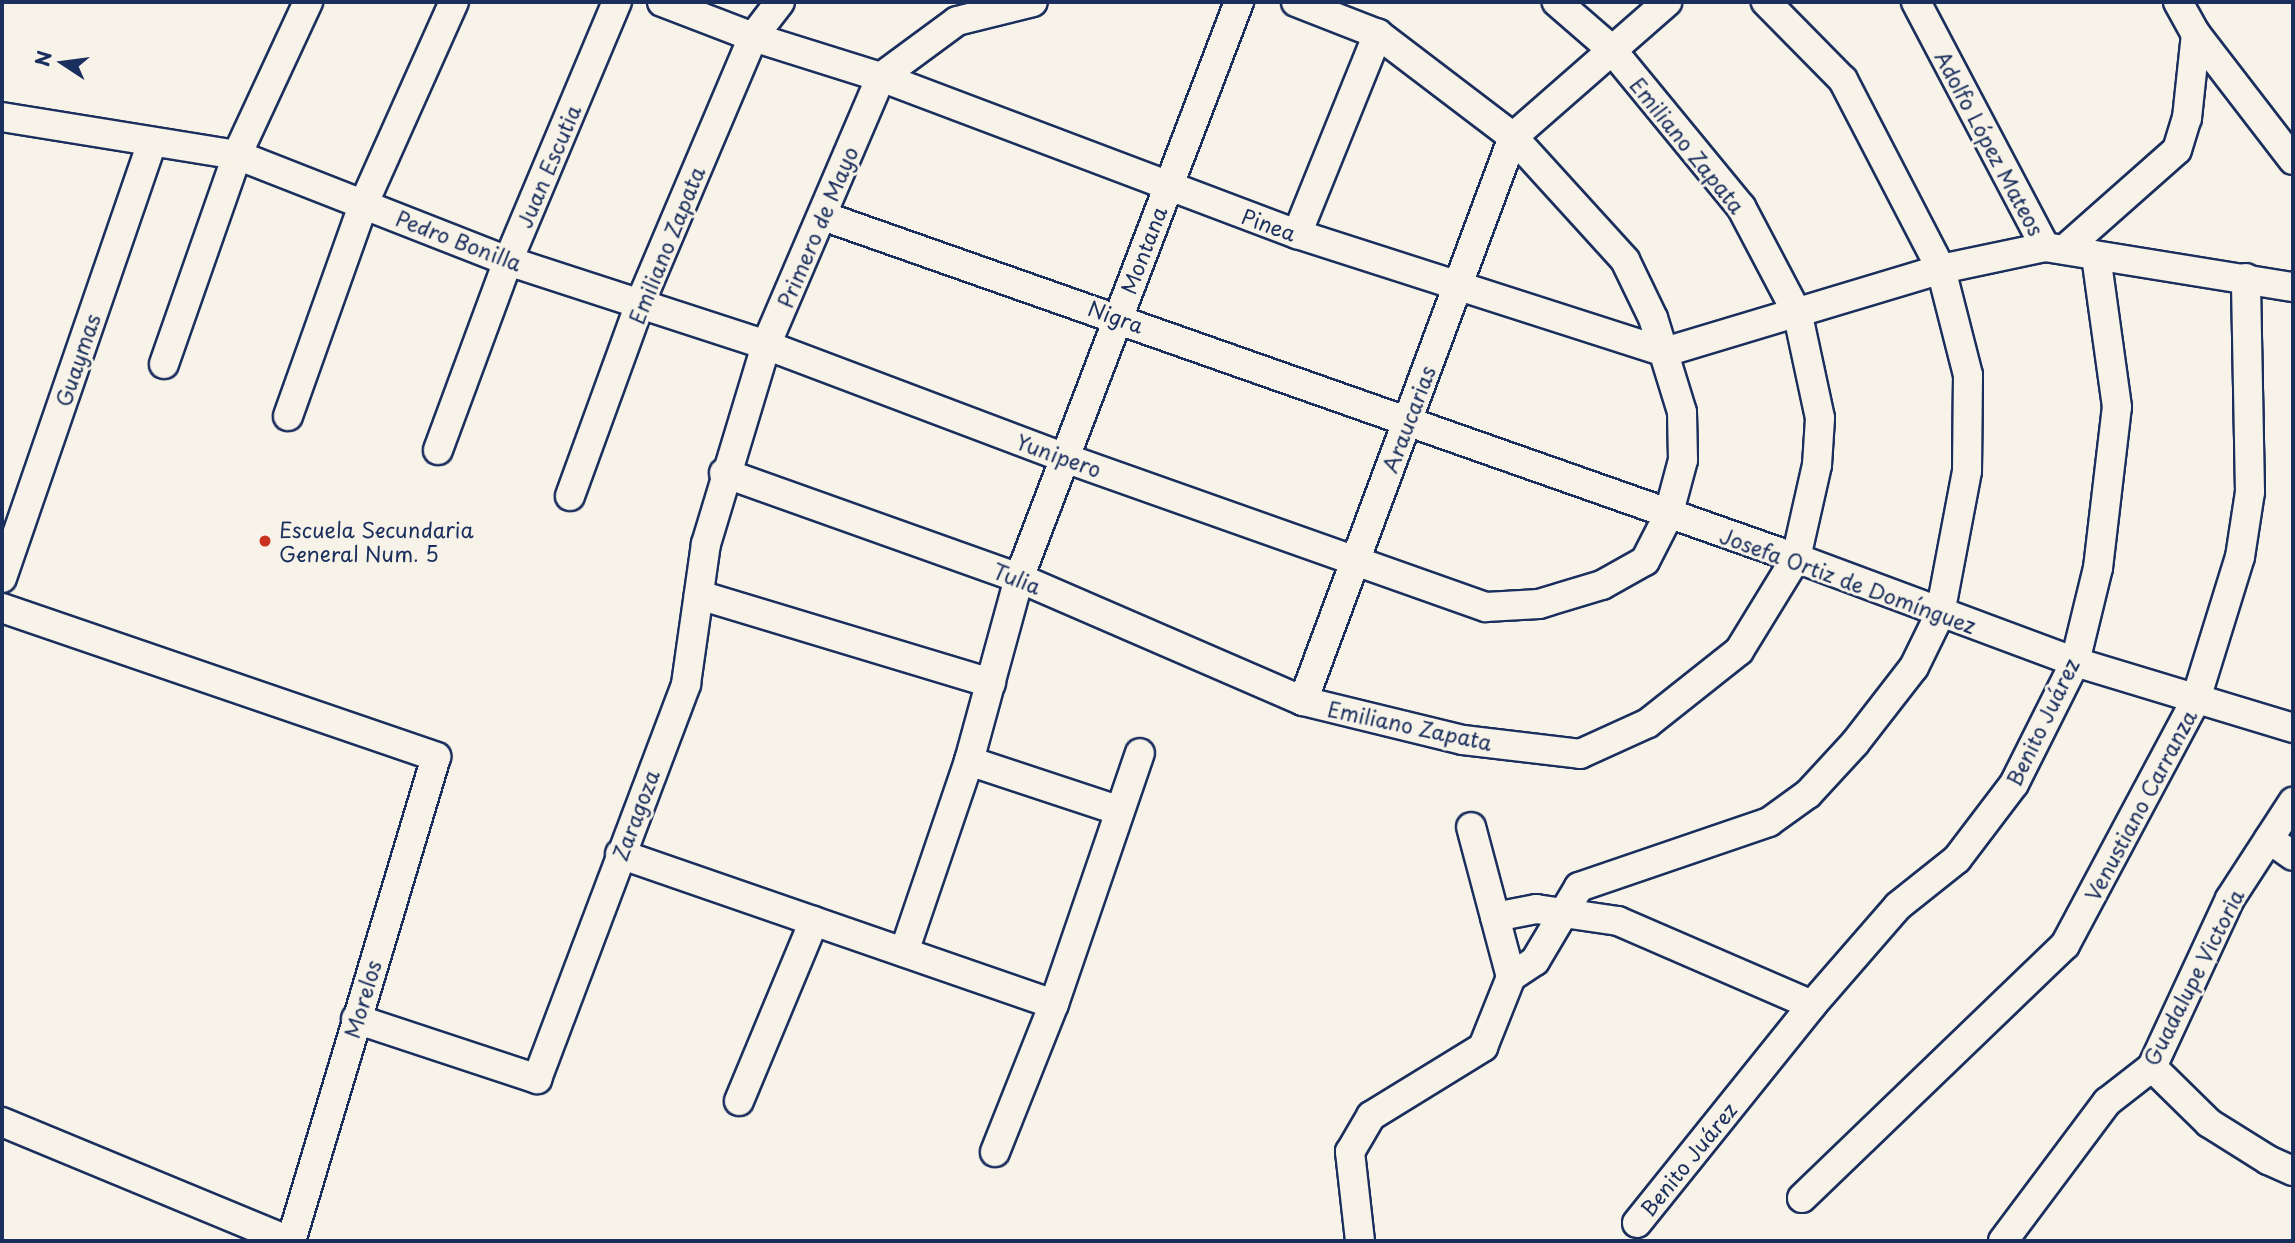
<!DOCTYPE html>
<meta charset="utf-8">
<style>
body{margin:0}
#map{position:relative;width:2295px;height:1243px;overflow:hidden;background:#f7f3e8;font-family:"Playpen Sans",sans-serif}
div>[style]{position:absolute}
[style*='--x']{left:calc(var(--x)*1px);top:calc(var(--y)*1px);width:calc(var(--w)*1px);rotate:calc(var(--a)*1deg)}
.roads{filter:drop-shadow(2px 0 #1b2f5e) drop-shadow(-2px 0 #1b2f5e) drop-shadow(0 2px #1b2f5e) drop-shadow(0 -2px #1b2f5e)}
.minor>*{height:28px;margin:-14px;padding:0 14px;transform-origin:14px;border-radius:14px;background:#f7f3e8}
.dots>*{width:19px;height:19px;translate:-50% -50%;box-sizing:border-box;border:4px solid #f7f3e8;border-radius:50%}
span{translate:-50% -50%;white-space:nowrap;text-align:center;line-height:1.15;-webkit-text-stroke:6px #f7f3e8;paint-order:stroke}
.street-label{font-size:21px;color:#1b2f5e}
.poi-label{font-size:21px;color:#1b2f5e}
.left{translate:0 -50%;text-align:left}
.frame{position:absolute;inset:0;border:4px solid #1b2f5e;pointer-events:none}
.north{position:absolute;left:28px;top:28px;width:70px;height:70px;-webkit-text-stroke:5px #f7f3e8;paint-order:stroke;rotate:283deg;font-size:19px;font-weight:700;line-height:28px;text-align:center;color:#1b2f5e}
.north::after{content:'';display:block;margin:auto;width:24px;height:32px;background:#1b2f5e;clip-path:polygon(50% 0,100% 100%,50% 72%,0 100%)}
</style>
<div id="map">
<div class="roads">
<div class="minor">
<div style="--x:662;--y:2;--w:97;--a:21"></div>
<div style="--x:753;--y:37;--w:134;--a:17.4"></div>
<div style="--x:881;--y:77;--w:445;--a:20.7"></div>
<div style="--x:1297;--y:234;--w:386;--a:17.8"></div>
<div style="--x:1665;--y:352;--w:288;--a:-16.7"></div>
<div style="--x:1941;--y:269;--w:106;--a:-11.9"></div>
<div style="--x:2045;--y:247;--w:251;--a:9.2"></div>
<div style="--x:1916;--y:2;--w:277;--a:62.2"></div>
<div style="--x:2178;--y:2;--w:37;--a:61"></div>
<div style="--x:2196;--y:34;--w:159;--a:52.4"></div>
<div style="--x:2;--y:117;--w:238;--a:9.2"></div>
<div style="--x:237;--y:155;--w:291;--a:21.4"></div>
<div style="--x:508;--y:261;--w:271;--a:18"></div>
<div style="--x:766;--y:345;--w:316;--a:20.7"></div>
<div style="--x:1062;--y:457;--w:450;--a:19.5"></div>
<div style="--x:1486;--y:607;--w:53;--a:-3.2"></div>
<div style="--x:1539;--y:604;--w:66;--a:-16.8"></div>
<div style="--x:1602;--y:585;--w:49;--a:-29.2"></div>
<div style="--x:1645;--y:561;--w:51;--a:-62.9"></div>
<div style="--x:1668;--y:516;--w:58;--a:-75"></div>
<div style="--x:1683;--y:460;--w:48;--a:-91.2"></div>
<div style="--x:1682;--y:412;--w:98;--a:-107.1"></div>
<div style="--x:1653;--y:318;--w:64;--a:-115.8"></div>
<div style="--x:1625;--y:260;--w:166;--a:-132.3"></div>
<div style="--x:1513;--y:137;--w:170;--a:-142.7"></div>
<div style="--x:1378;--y:34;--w:88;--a:-158.7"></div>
<div style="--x:823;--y:216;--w:1031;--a:19.37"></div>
<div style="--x:1796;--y:558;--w:298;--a:20.4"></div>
<div style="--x:2075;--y:662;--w:228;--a:16.8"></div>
<div style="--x:1297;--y:234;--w:216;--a:-68"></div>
<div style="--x:2065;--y:249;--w:149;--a:-41.5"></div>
<div style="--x:2177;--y:150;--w:34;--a:-73"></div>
<div style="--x:2187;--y:118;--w:84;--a:-83.9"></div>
<div style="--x:164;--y:364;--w:221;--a:-70.7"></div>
<div style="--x:237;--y:155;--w:169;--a:-65.1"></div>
<div style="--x:288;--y:416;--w:226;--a:-70.4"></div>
<div style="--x:364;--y:203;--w:220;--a:-65.9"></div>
<div style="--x:438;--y:450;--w:202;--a:-69.7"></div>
<div style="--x:508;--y:261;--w:281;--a:-67.2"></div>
<div style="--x:724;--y:473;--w:313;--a:19.6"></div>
<div style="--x:1019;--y:578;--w:309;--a:23.4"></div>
<div style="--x:1303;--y:701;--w:165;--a:13.7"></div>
<div style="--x:1463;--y:740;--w:118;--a:6.8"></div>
<div style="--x:1580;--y:754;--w:75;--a:-24.5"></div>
<div style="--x:1648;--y:723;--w:116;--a:-38.4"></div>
<div style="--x:1739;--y:651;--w:109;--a:-58.5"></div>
<div style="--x:1796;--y:558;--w:95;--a:-77.3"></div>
<div style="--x:1817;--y:465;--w:47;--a:-86.3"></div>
<div style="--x:1820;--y:418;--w:105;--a:-102.1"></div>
<div style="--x:1798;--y:315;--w:122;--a:-117.8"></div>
<div style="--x:1741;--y:207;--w:205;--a:-129.4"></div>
<div style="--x:1611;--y:49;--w:72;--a:-139"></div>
<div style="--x:570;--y:496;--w:208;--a:-70"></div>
<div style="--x:641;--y:301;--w:287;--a:-67"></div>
<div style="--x:753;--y:37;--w:44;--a:-52.4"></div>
<div style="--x:2;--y:578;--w:461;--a:-71"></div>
<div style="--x:699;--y:595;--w:305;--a:16.8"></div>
<div style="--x:2;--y:608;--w:459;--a:18.9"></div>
<div style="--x:436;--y:757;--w:505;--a:106.68"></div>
<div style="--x:1303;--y:701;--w:602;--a:-69.58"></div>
<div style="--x:1513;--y:137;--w:205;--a:-41.2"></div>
<div style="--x:969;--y:761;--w:156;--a:18.3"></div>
<div style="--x:2269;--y:839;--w:29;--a:35"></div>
<div style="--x:620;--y:854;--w:459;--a:19.1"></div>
<div style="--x:1495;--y:917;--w:42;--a:-11"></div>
<div style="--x:1536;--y:909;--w:83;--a:8.3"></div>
<div style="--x:1618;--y:921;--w:211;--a:23.4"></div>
<div style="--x:904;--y:952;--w:202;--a:-71.2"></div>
<div style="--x:969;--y:761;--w:190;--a:-74.7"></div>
<div style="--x:1019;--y:578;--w:617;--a:-69.1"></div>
<div style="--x:1511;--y:977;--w:29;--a:-34"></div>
<div style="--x:1535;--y:961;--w:86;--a:-59.3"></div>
<div style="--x:1579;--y:887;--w:201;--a:-18.9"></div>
<div style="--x:1769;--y:822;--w:48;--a:-35.7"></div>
<div style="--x:1808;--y:794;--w:69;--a:-47.3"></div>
<div style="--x:1855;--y:743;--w:96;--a:-52.2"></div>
<div style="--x:1914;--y:667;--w:59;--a:-63.9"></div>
<div style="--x:1940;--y:614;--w:146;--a:-79.3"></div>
<div style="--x:1967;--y:471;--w:96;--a:-89.4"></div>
<div style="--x:1968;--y:375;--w:109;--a:-104.3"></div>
<div style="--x:1941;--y:269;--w:213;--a:-117.4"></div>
<div style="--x:1843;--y:80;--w:110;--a:-134.6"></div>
<div style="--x:356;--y:1019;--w:191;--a:18.3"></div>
<div style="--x:537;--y:1079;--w:422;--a:-69.3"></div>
<div style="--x:686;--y:684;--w:141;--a:-81.9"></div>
<div style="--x:706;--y:544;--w:208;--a:-73.2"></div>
<div style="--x:766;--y:345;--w:292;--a:-66.8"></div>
<div style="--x:881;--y:77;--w:94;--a:-36.4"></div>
<div style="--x:957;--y:21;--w:78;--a:-14"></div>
<div style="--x:2152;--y:1067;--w:80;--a:44.5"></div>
<div style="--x:2209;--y:1123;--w:70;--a:32.1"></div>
<div style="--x:2268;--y:1160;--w:27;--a:24"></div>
<div style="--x:739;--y:1101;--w:195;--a:-67.4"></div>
<div style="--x:2;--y:1122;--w:312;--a:22.5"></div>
<div style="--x:995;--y:1152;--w:159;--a:-68.3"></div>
<div style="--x:1054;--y:1004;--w:265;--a:-71.1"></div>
<div style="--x:1802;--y:1198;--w:365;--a:-43.9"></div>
<div style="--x:2065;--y:945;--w:276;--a:-61.9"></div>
<div style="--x:2195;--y:702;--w:152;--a:-72.8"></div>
<div style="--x:2240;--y:557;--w:66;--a:-81.3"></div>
<div style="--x:2250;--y:492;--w:214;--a:-91.1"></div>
<div style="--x:1637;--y:1223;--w:280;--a:-51.2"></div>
<div style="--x:1812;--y:1005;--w:131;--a:-49"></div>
<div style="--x:1898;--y:906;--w:75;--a:-38.5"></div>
<div style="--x:1957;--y:859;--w:94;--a:-52.8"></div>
<div style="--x:2014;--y:784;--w:136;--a:-63.4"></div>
<div style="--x:2075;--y:662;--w:97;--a:-76.3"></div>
<div style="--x:2098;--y:568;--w:162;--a:-83.3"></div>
<div style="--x:2117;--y:407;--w:153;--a:-97.9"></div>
<div style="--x:1360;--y:1241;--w:90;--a:-96.4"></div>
<div style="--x:1350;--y:1152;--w:42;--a:-59.7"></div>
<div style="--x:1371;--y:1116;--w:132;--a:-31.6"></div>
<div style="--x:1483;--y:1047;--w:75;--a:-68.2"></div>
<div style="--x:1511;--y:977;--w:155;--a:-104.9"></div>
<div style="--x:2003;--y:1241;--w:174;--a:-53.2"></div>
<div style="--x:2107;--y:1102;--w:57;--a:-37.9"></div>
<div style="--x:2152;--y:1067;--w:185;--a:-65.1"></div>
<div style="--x:2230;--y:899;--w:116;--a:-57"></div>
</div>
</div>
<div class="dots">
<div style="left:265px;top:541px;background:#c8321e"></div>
</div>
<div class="street-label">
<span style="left:1990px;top:143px;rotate:62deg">Adolfo López Mateos</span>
<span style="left:1688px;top:145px;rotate:51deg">Emiliano Zapata</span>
<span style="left:548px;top:166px;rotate:-67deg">Juan Escutia</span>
<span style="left:1269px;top:224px;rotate:20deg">Pinea</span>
<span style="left:817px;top:227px;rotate:-67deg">Primero de Mayo</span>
<span style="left:459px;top:240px;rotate:21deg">Pedro Bonilla</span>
<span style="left:666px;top:245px;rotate:-68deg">Emiliano Zapata</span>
<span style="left:1143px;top:250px;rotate:-69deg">Montana</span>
<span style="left:1116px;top:316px;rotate:20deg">Nigra</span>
<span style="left:77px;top:360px;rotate:-71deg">Guaymas</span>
<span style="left:1408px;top:419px;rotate:-69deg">Araucarias</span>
<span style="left:1059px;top:455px;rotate:20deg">Yunipero</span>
<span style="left:1017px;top:578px;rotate:21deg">Tulia</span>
<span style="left:1848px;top:580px;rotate:20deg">Josefa Ortiz de Domínguez</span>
<span style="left:2042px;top:722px;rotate:-64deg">Benito Juárez</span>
<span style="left:1410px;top:725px;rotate:12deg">Emiliano Zapata</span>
<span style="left:2140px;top:805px;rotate:-62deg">Venustiano Carranza</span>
<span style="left:635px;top:815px;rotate:-69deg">Zaragoza</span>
<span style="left:2193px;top:977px;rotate:-63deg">Guadalupe Victoria</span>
<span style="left:362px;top:999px;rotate:-73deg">Morelos</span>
<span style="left:1688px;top:1159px;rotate:-51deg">Benito Juárez</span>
</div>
<div class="poi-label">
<span class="left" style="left:279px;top:541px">Escuela Secundaria<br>General Num. 5</span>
</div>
<div class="frame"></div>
<div class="north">N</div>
</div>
